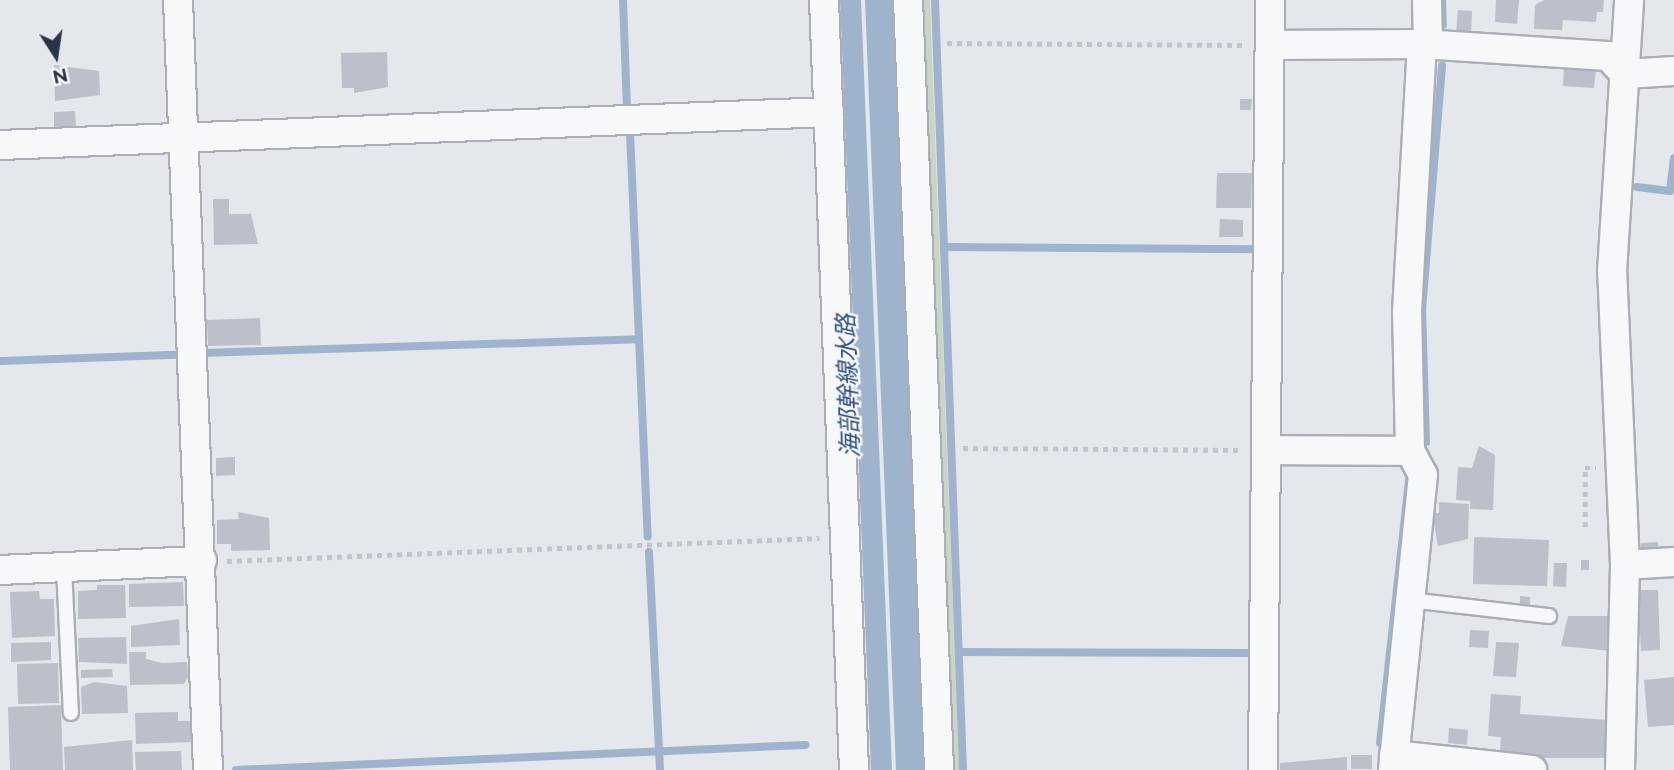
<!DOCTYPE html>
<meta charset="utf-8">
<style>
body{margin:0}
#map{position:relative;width:1674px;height:770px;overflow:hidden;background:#e4e7ec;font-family:Raleway,"Noto Sans JP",sans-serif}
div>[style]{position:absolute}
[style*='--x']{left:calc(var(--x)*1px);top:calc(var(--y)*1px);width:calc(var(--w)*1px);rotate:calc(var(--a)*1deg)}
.green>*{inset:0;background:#c9d6c5}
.water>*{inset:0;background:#9fb4cc}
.stream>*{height:8px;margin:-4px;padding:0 4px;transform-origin:4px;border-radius:4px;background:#9fb4cc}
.building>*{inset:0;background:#bbc0ca}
.path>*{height:4.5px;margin-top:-2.25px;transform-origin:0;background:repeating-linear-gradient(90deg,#c2c5cb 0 5px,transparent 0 10px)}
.roads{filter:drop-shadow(2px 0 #a9aeb7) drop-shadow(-2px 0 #a9aeb7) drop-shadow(0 2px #a9aeb7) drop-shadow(0 -2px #a9aeb7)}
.service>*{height:14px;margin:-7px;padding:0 7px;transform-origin:7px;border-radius:7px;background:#f7f8fa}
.minor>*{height:28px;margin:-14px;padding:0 14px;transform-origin:14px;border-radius:14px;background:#f7f8fa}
span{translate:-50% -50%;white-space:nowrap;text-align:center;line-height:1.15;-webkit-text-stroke:5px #f4f6f9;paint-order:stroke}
.water-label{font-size:24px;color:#34527a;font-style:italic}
.north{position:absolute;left:21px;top:21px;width:70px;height:70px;-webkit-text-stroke:5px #f4f6f9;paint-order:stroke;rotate:168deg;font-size:19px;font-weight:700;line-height:28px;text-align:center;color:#2b3445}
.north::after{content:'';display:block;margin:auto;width:24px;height:32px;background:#2b3445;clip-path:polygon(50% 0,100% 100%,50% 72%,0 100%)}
</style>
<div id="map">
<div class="green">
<div style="clip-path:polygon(917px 0,930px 0,959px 770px,949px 770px)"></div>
</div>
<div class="water">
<div style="clip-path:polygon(840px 0,861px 0,892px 770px,871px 770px)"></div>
<div style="clip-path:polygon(865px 0,897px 0,926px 770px,896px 770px)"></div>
</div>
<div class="stream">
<div style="--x:623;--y:0;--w:108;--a:87.9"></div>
<div style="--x:935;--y:0;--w:771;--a:87.92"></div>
<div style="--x:1442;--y:0;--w:25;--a:88"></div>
<div style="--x:630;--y:132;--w:405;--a:87.5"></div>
<div style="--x:1637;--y:187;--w:33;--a:7"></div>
<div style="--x:1670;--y:191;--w:33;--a:-83"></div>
<div style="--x:944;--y:247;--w:312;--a:0.4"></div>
<div style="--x:202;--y:353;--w:436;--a:-1.8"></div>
<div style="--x:0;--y:361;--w:176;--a:-2"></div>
<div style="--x:1426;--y:442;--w:132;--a:-91.7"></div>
<div style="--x:1422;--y:310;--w:245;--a:-85.3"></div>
<div style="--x:649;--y:552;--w:218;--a:87.1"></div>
<div style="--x:959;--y:652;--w:290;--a:0.2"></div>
<div style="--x:1380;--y:743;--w:274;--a:-83.7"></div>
<div style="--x:236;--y:770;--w:570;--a:-2.52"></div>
</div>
<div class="building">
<div style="clip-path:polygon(1496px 0,1519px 0,1517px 24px,1495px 22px)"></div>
<div style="clip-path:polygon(1544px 0,1604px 0,1603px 12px,1597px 12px,1596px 22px,1563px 20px,1562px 30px,1534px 29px,1535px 5px)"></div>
<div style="clip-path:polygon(1458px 10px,1472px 11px,1471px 35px,1456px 33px)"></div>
<div style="clip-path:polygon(387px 52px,388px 87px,354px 93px,354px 88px,342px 88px,341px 53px)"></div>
<div style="clip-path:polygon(54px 65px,99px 71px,100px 95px,55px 101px)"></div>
<div style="clip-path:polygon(1564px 67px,1596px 69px,1594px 88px,1563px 86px)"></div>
<div style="clip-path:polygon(1240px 99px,1252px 99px,1251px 110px,1240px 110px)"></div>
<div style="clip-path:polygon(75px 111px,76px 127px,54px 127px,54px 112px)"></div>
<div style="clip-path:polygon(1217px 173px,1252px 173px,1251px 208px,1216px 208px)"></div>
<div style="clip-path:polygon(213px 199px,229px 199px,229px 214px,251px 214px,258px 244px,214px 245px)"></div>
<div style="clip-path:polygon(1220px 219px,1243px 220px,1243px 237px,1219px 237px)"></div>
<div style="clip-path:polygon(260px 318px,261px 345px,208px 346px,207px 320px)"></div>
<div style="clip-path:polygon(1479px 446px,1495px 455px,1493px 510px,1470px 509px,1470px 501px,1456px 500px,1458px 467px,1472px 468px)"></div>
<div style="clip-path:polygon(235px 457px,235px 475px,216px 476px,216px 458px)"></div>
<div style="clip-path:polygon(1439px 502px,1469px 504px,1468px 539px,1438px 546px,1432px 513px,1439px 513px)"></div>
<div style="clip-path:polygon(238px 512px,269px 518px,270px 550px,231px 551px,231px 544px,217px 544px,217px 520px,239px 519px)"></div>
<div style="clip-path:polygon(1474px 537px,1549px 540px,1547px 586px,1473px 584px)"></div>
<div style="clip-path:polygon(1658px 542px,1659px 551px,1641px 552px,1641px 543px)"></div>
<div style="clip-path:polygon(1581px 560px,1589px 560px,1589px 570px,1581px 570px)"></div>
<div style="clip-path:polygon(1554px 563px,1567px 563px,1566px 587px,1553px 586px)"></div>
<div style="clip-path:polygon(183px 582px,184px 606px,129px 607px,129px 584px)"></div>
<div style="clip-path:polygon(97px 585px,125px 585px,126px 618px,78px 619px,78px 591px,97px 590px)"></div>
<div style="clip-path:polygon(1638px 590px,1658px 590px,1660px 650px,1641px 651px)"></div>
<div style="clip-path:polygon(39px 591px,40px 599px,54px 599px,55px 636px,12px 638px,10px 592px)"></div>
<div style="clip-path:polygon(1520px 596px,1530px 597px,1530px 604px,1520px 604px)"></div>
<div style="clip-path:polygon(1568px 616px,1611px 616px,1611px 651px,1561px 646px)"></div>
<div style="clip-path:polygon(179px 619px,180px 645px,131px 647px,131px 626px)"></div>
<div style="clip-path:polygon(1470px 630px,1489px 631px,1488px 648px,1469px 647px)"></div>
<div style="clip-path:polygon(126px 637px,127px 664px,79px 662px,78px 638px)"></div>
<div style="clip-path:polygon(51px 642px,51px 660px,11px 662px,11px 643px)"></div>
<div style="clip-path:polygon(1496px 642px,1519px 643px,1516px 677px,1493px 676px)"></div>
<div style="clip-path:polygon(129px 652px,146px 652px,146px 659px,162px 663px,187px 662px,188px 677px,184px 684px,130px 685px)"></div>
<div style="clip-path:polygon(58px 663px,59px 703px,18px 704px,17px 664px)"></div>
<div style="clip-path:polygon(112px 669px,113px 677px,81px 678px,81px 670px)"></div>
<div style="clip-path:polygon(1674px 677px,1674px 725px,1648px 727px,1644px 680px)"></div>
<div style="clip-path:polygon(94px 682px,127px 686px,128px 713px,82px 714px,81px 687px)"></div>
<div style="clip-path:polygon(1491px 694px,1521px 696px,1520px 714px,1609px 720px,1606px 758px,1515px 758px,1516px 753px,1500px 752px,1501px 737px,1488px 736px)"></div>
<div style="clip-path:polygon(61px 705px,63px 770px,10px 770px,8px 707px)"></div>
<div style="clip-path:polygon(178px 712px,178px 721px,192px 721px,193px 742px,136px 744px,135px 713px)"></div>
<div style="clip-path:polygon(1449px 728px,1468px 730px,1467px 745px,1448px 743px)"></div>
<div style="clip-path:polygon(132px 740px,133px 770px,65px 770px,64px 747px)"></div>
<div style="clip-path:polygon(181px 751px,182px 770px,136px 770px,135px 752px)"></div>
<div style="clip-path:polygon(1351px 755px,1372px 755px,1372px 769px,1351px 769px)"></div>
<div style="clip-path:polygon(1347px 757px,1347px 770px,1280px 770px,1280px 763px)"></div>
</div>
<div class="path">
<div style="--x:947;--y:43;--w:297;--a:0.4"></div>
<div style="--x:963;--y:448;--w:278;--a:0.4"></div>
<div style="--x:1585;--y:527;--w:59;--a:-90"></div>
<div style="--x:1585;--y:468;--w:11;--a:0"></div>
<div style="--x:227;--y:561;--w:593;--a:-2.22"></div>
</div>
<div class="roads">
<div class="service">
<div style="--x:64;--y:567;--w:146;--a:87.3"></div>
<div style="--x:1410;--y:600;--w:140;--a:6.6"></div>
</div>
<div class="minor">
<div style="--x:178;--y:0;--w:771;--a:87.77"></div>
<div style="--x:824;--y:0;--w:771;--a:87.77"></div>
<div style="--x:908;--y:0;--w:771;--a:87.69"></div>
<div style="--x:1427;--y:0;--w:44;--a:88.7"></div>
<div style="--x:1270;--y:45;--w:152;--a:-0.4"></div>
<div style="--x:1422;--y:44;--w:186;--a:3.7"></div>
<div style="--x:1608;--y:56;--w:25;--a:47"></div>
<div style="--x:1625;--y:74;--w:49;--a:-3.5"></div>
<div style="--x:0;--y:145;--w:830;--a:-2.28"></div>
<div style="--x:1266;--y:450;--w:144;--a:0.4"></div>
<div style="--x:1625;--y:565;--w:49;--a:-3.5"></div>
<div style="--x:0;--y:570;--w:202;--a:-2.6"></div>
<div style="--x:1394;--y:755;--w:139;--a:6.2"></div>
<div style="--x:1263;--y:770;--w:770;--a:-89.48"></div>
<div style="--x:1393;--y:770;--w:297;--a:-84.2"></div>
<div style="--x:1423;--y:475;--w:27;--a:-118"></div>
<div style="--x:1410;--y:451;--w:139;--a:-91.2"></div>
<div style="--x:1407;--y:312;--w:268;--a:-86.8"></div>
<div style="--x:1620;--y:770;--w:205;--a:-88.6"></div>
<div style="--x:1625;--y:565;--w:293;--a:-92.5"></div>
<div style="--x:1612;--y:272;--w:273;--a:-86.4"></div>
</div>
</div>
<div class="water-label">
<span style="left:848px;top:386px;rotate:-92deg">海部幹線水路</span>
</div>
<div class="north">N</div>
</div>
